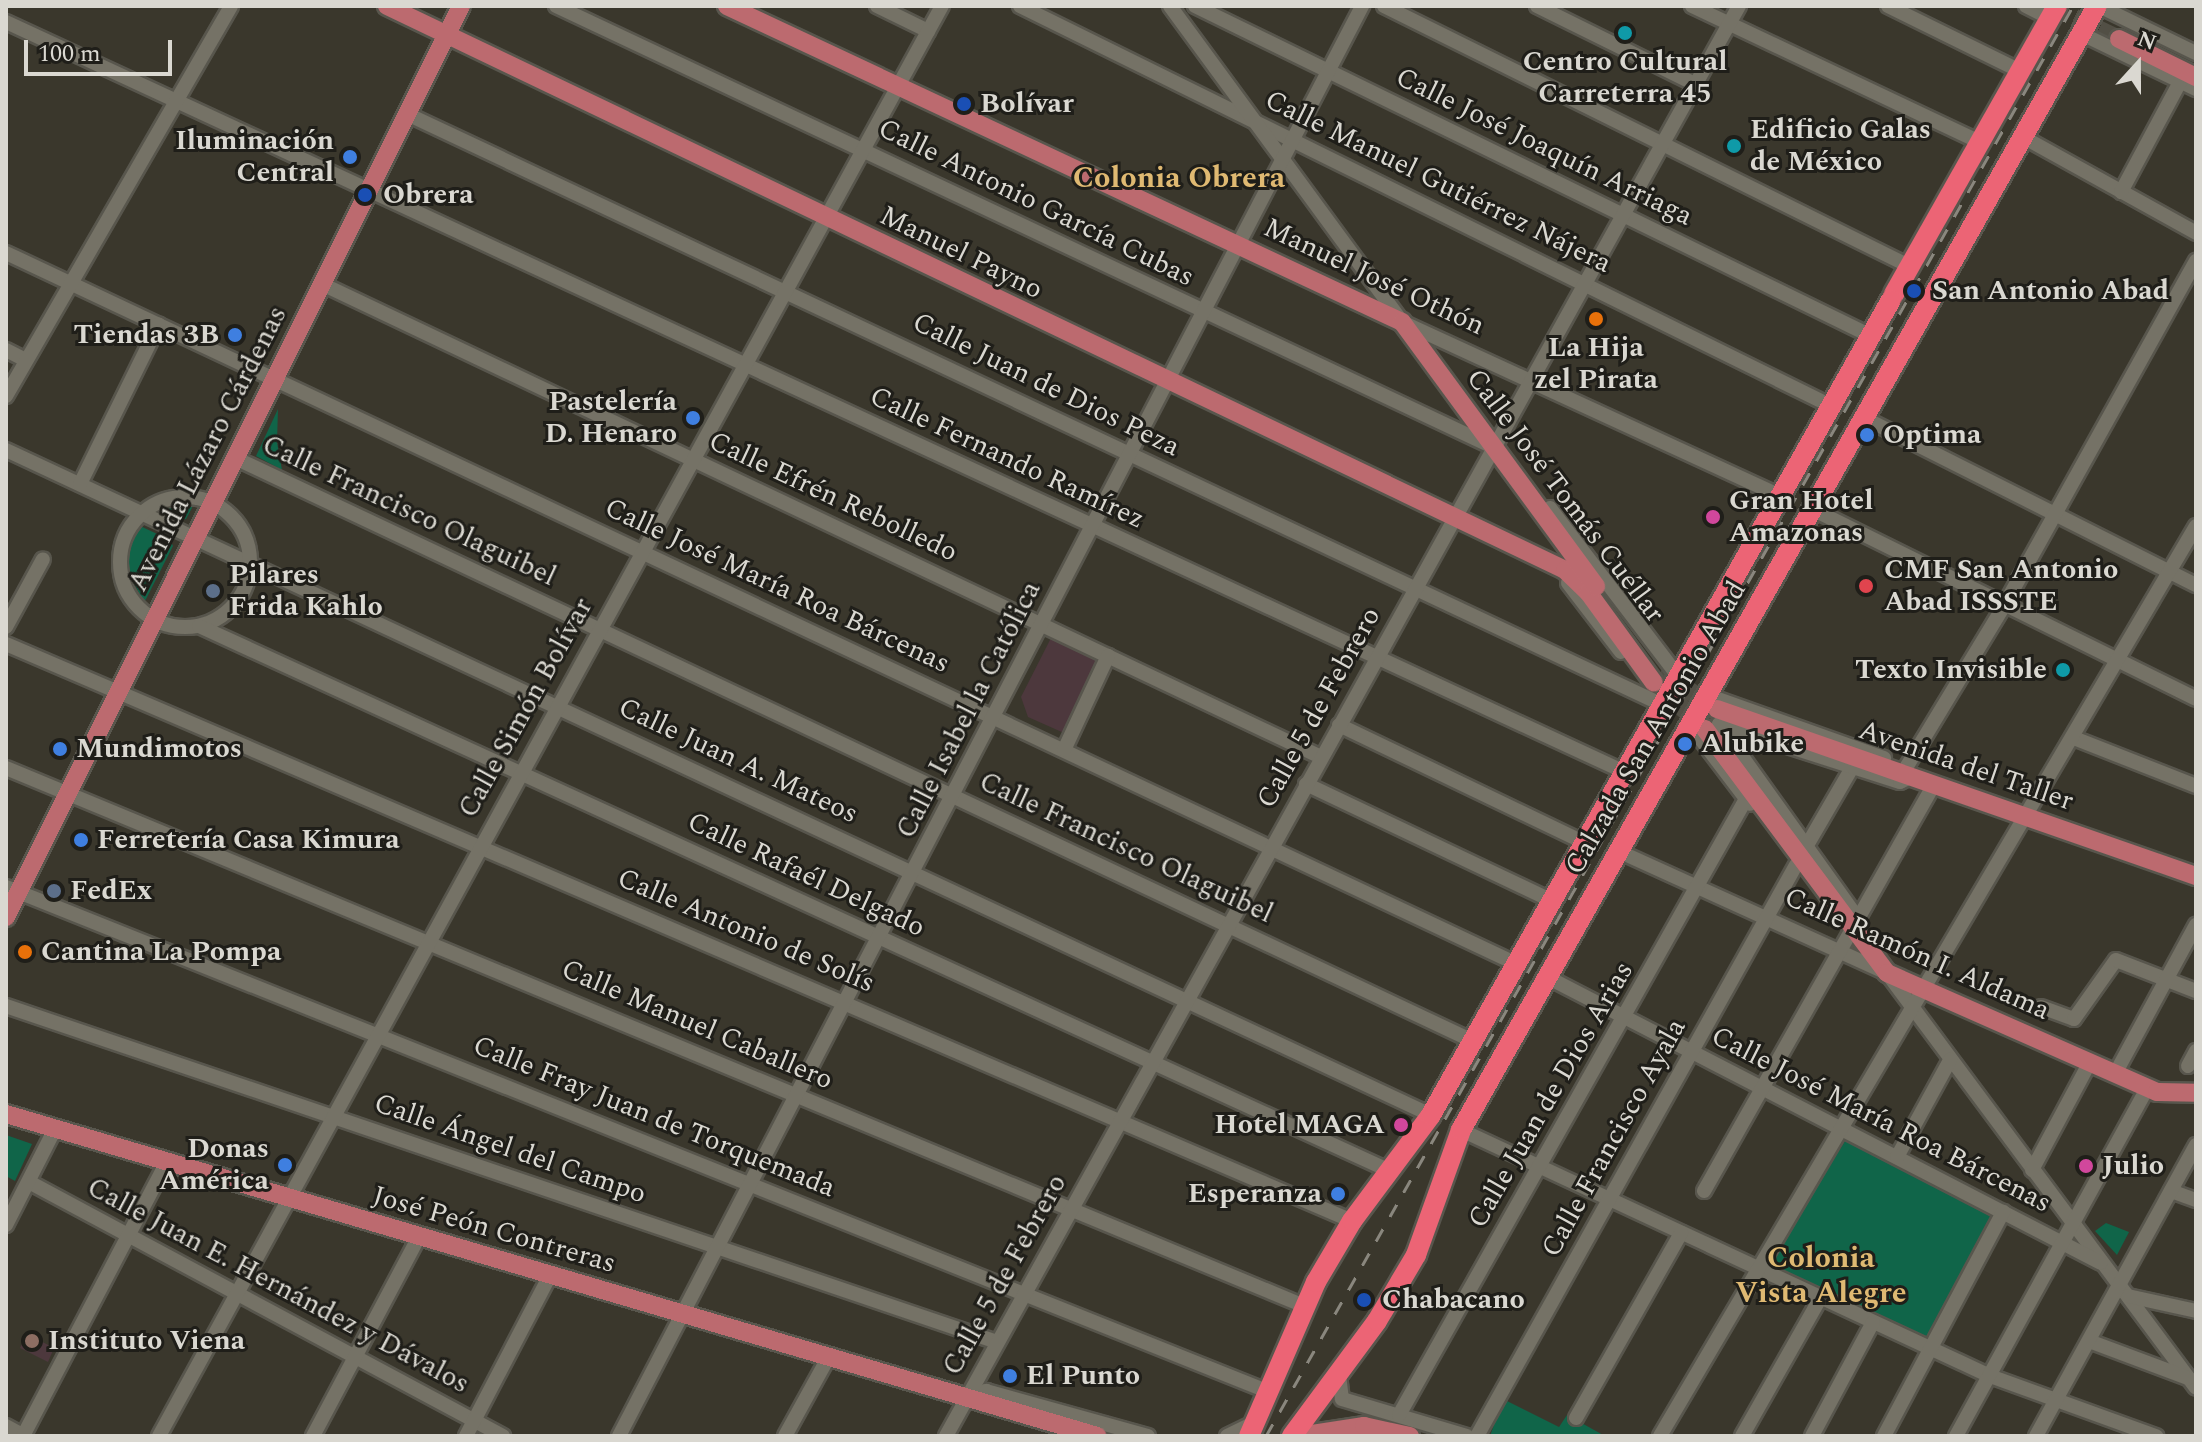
<!DOCTYPE html>
<meta charset="utf-8">
<style>
body{margin:0}
#map{position:relative;width:2202px;height:1442px;overflow:hidden;background:#3a372c;font-family:Spectral,serif}
div>[style]{position:absolute}
[style*='--x']{left:calc(var(--x)*1px);top:calc(var(--y)*1px);width:calc(var(--w)*1px);rotate:calc(var(--a)*1deg)}
.education>*{inset:0;background:#4d383d}
.green>*{inset:0;background:#106549}
.major-tunnel>*{height:18px;margin-top:-9px;transform-origin:0;background:repeating-linear-gradient(90deg,#524f45 0 18px,transparent 0 27px)}
.roads{filter:drop-shadow(2px 0 #58564d) drop-shadow(-2px 0 #58564d) drop-shadow(0 2px #58564d) drop-shadow(0 -2px #58564d)}
.minor>*{height:14px;margin:-7px;padding:0 7px;transform-origin:7px;border-radius:7px;background:#757266}
.minor>.ring{margin:-7px;padding:0;box-sizing:content-box;background:none;border:14px solid #757266;border-radius:50%}
.major>*{height:18px;margin:-9px;padding:0 9px;transform-origin:9px;border-radius:9px;background:#bc6a6f}
.highway>*{height:20px;margin:-10px;padding:0 10px;transform-origin:10px;border-radius:10px;background:#ec6475}
.rail>*{height:3px;margin-top:-1.5px;transform-origin:0;background:repeating-linear-gradient(90deg,#8a877e 0 14px,transparent 0 28px)}
.dots>*{width:22px;height:22px;translate:-50% -50%;box-sizing:border-box;border:4px solid #1f1e19;border-radius:50%}
span{translate:-50% -50%;white-space:nowrap;text-align:center;line-height:1.15;-webkit-text-stroke:6px #1f1e19;paint-order:stroke}
.poi-label{font-size:28px;color:#dad8d1;font-weight:700}
.left{translate:0 -50%;text-align:left}
.right{translate:-100% -50%;text-align:right}
.street-label{font-size:28px;color:#dad8d1}
.neighbourhood-label{font-size:30px;color:#dfb972;font-weight:700}
.frame{position:absolute;inset:0;border:8px solid #dad8d1;pointer-events:none}
.north{position:absolute;left:2098px;top:24px;width:80px;height:80px;-webkit-text-stroke:6px #1f1e19;paint-order:stroke;rotate:21deg;font-size:22px;font-weight:700;line-height:32px;text-align:center;color:#dad8d1}
.north::after{content:'';display:block;margin:auto;width:28px;height:36px;background:#dad8d1;clip-path:polygon(50% 0,100% 100%,50% 72%,0 100%)}
.scale{position:absolute;left:24px;top:40px;width:148px;height:36px;box-sizing:border-box;border:4px solid #dad8d1;border-top:0;padding-left:10px;font-size:24px;line-height:28px;white-space:nowrap;color:#dad8d1;-webkit-text-stroke:6px #1f1e19;paint-order:stroke}
</style>
<div id="map">
<div class="education">
<div style="clip-path:polygon(1052px 636px,1100px 658px,1064px 733px,1028px 717px,1021px 697px)"></div>
<div style="clip-path:polygon(27px 1334px,54px 1348px,48px 1362px,20px 1348px)"></div>
</div>
<div class="green">
<div style="clip-path:polygon(278px 409px,277px 442px,282px 470px,256px 456px)"></div>
<div style="clip-path:polygon(170px 504px,184px 503px,194px 504px,186px 519px,176px 521px,154px 511px)"></div>
<div style="clip-path:polygon(138px 525px,170px 540px,173px 546px,144px 603px,125px 565px,127px 545px)"></div>
<div style="clip-path:polygon(6px 1135px,32px 1144px,15px 1181px,6px 1176px)"></div>
<div style="clip-path:polygon(1845px 1141px,1995px 1215px,1929px 1340px,1769px 1264px)"></div>
<div style="clip-path:polygon(2106px 1223px,2129px 1232px,2117px 1255px,2095px 1231px)"></div>
<div style="clip-path:polygon(1503px 1399px,1559px 1427px,1567px 1415px,1605px 1436px,1490px 1436px)"></div>
</div>
<div class="major-tunnel">
<div style="--x:2050;--y:6;--w:76;--a:25.6"></div>
<div style="--x:1661;--y:671;--w:65;--a:34.9"></div>
<div style="--x:1659;--y:687;--w:59;--a:41.6"></div>
</div>
<div class="roads">
<div class="minor">
<div style="--x:556;--y:6;--w:1036;--a:25.2"></div>
<div style="--x:877;--y:6;--w:57;--a:26.1"></div>
<div style="--x:1020;--y:6;--w:904;--a:26.25"></div>
<div style="--x:1170;--y:6;--w:392;--a:53.7"></div>
<div style="--x:1402;--y:322;--w:416;--a:24.7"></div>
<div style="--x:1195;--y:6;--w:752;--a:26.02"></div>
<div style="--x:1384;--y:6;--w:586;--a:26.35"></div>
<div style="--x:1537;--y:6;--w:176;--a:26.3"></div>
<div style="--x:1692;--y:6;--w:318;--a:25.3"></div>
<div style="--x:1888;--y:6;--w:147;--a:26.2"></div>
<div style="--x:2026;--y:6;--w:27;--a:27"></div>
<div style="--x:2099;--y:6;--w:108;--a:25.9"></div>
<div style="--x:6;--y:22;--w:1784;--a:24.86"></div>
<div style="--x:2082;--y:34;--w:127;--a:25.8"></div>
<div style="--x:407;--y:114;--w:1388;--a:25.2"></div>
<div style="--x:2023;--y:137;--w:198;--a:29"></div>
<div style="--x:2121;--y:192;--w:125;--a:-61.8"></div>
<div style="--x:6;--y:253;--w:1670;--a:25.2"></div>
<div style="--x:322;--y:284;--w:1105;--a:25.34"></div>
<div style="--x:6;--y:350;--w:22;--a:27"></div>
<div style="--x:6;--y:396;--w:450;--a:-60"></div>
<div style="--x:1864;--y:418;--w:372;--a:26.7"></div>
<div style="--x:6;--y:450;--w:1573;--a:25.02"></div>
<div style="--x:235;--y:458;--w:1368;--a:25.22"></div>
<div style="--x:80;--y:484;--w:178;--a:-63.7"></div>
<div class="ring" style="left:120px;top:497px;width:116px;height:116px"></div>
<div style="--x:1550;--y:508;--w:211;--a:52.7"></div>
<div style="--x:1812;--y:509;--w:428;--a:26.3"></div>
<div style="--x:1568;--y:583;--w:87;--a:52.5"></div>
<div style="--x:199;--y:626;--w:1312;--a:24.59"></div>
<div style="--x:6;--y:627;--w:77;--a:-61.4"></div>
<div style="--x:6;--y:644;--w:1464;--a:23.2"></div>
<div style="--x:1707;--y:695;--w:188;--a:19.6"></div>
<div style="--x:1339;--y:725;--w:273;--a:25.6"></div>
<div style="--x:1690;--y:725;--w:99;--a:52.8"></div>
<div style="--x:2074;--y:738;--w:131;--a:21.5"></div>
<div style="--x:1064;--y:750;--w:104;--a:-64.9"></div>
<div style="--x:1907;--y:766;--w:189;--a:-58.8"></div>
<div style="--x:2005;--y:604;--w:393;--a:-60.9"></div>
<div style="--x:6;--y:768;--w:1405;--a:22.51"></div>
<div style="--x:1306;--y:784;--w:272;--a:25.4"></div>
<div style="--x:1806;--y:847;--w:94;--a:-59.9"></div>
<div style="--x:1618;--y:851;--w:295;--a:24.4"></div>
<div style="--x:1887;--y:973;--w:517;--a:53.33"></div>
<div style="--x:6;--y:887;--w:1360;--a:21.79"></div>
<div style="--x:1857;--y:917;--w:237;--a:-125.6"></div>
<div style="--x:1719;--y:724;--w:190;--a:17.8"></div>
<div style="--x:1900;--y:782;--w:14;--a:-25"></div>
<div style="--x:1547;--y:977;--w:623;--a:27.3"></div>
<div style="--x:6;--y:1006;--w:1046;--a:18.73"></div>
<div style="--x:2041;--y:1007;--w:35;--a:20"></div>
<div style="--x:2074;--y:1019;--w:72;--a:-54.6"></div>
<div style="--x:2116;--y:960;--w:86;--a:21.2"></div>
<div style="--x:2188;--y:1066;--w:17;--a:-62"></div>
<div style="--x:2115;--y:1074;--w:170;--a:-61.5"></div>
<div style="--x:1461;--y:1130;--w:583;--a:24.94"></div>
<div style="--x:1990;--y:1376;--w:177;--a:19.9"></div>
<div style="--x:1897;--y:1157;--w:111;--a:-61.3"></div>
<div style="--x:2032;--y:1170;--w:123;--a:-61.8"></div>
<div style="--x:29;--y:1182;--w:538;--a:28.19"></div>
<div style="--x:1704;--y:1191;--w:467;--a:-60.5"></div>
<div style="--x:2171;--y:1191;--w:27;--a:20"></div>
<div style="--x:6;--y:1225;--w:108;--a:-63"></div>
<div style="--x:2128;--y:1296;--w:70;--a:12.4"></div>
<div style="--x:2089;--y:1341;--w:106;--a:20.5"></div>
<div style="--x:1339;--y:1375;--w:24;--a:83"></div>
<div style="--x:1342;--y:1399;--w:130;--a:16.5"></div>
<div style="--x:966;--y:1399;--w:22;--a:-22"></div>
<div style="--x:986;--y:1391;--w:168;--a:15.5"></div>
<div style="--x:1399;--y:1415;--w:707;--a:-60.61"></div>
<div style="--x:1576;--y:1418;--w:213;--a:-60.4"></div>
<div style="--x:6;--y:1426;--w:21;--a:29"></div>
<div style="--x:23;--y:1436;--w:310;--a:-62.3"></div>
<div style="--x:159;--y:1436;--w:1630;--a:-61.3"></div>
<div style="--x:313;--y:1436;--w:225;--a:-62"></div>
<div style="--x:466;--y:1436;--w:182;--a:-62.4"></div>
<div style="--x:619;--y:1436;--w:1612;--a:-62.54"></div>
<div style="--x:785;--y:1436;--w:89;--a:-61.1"></div>
<div style="--x:946;--y:1436;--w:1635;--a:-60.99"></div>
<div style="--x:1227;--y:1436;--w:32;--a:-26"></div>
<div style="--x:1477;--y:1436;--w:654;--a:-60.81"></div>
<div style="--x:1660;--y:1436;--w:1056;--a:-59.5"></div>
<div style="--x:1742;--y:1436;--w:160;--a:-60.4"></div>
<div style="--x:1812;--y:1436;--w:129;--a:-61.8"></div>
<div style="--x:1884;--y:1436;--w:254;--a:-62"></div>
<div style="--x:1956;--y:1436;--w:397;--a:-61.2"></div>
<div style="--x:2036;--y:1436;--w:332;--a:-61.2"></div>
</div>
<div class="major">
<div style="--x:387;--y:6;--w:1306;--a:25.58"></div>
<div style="--x:1565;--y:570;--w:32;--a:44"></div>
<div style="--x:1588;--y:592;--w:112;--a:54"></div>
<div style="--x:727;--y:6;--w:745;--a:25.09"></div>
<div style="--x:1402;--y:322;--w:328;--a:53.7"></div>
<div style="--x:2119;--y:39;--w:86;--a:26.3"></div>
<div style="--x:1717;--y:709;--w:507;--a:19.22"></div>
<div style="--x:1705;--y:729;--w:304;--a:53.3"></div>
<div style="--x:1887;--y:973;--w:295;--a:23.8"></div>
<div style="--x:2157;--y:1092;--w:39;--a:1"></div>
<div style="--x:6;--y:917;--w:1018;--a:-63.46"></div>
<div style="--x:6;--y:1114;--w:1138;--a:16.44"></div>
<div style="--x:1299;--y:1436;--w:66;--a:-8.7"></div>
<div style="--x:1364;--y:1426;--w:47;--a:12.3"></div>
</div>
<div class="highway">
<div style="--x:1894;--y:294;--w:331;--a:-60.5"></div>
<div style="--x:1249;--y:1436;--w:168;--a:-66.5"></div>
<div style="--x:1316;--y:1282;--w:71;--a:-59.5"></div>
<div style="--x:1352;--y:1221;--w:132;--a:-53.3"></div>
<div style="--x:1431;--y:1115;--w:936;--a:-60.56"></div>
<div style="--x:1292;--y:1436;--w:143;--a:-53.5"></div>
<div style="--x:1377;--y:1321;--w:77;--a:-59.4"></div>
<div style="--x:1416;--y:1255;--w:133;--a:-70.2"></div>
<div style="--x:1461;--y:1130;--w:1291;--a:-60.5"></div>
</div>
</div>
<div class="rail">
<div style="--x:1266;--y:1436;--w:1642;--a:-60.56"></div>
</div>
<div class="dots">
<div style="left:1625px;top:33px;background:#0f9aa8"></div>
<div style="left:964px;top:104px;background:#1a4fb4"></div>
<div style="left:1734px;top:146px;background:#0f9aa8"></div>
<div style="left:350px;top:157px;background:#3f7fe0"></div>
<div style="left:365px;top:195px;background:#1a4fb4"></div>
<div style="left:1914px;top:291px;background:#1a4fb4"></div>
<div style="left:1596px;top:319px;background:#e8710a"></div>
<div style="left:235px;top:335px;background:#3f7fe0"></div>
<div style="left:693px;top:418px;background:#3f7fe0"></div>
<div style="left:1867px;top:435px;background:#3f7fe0"></div>
<div style="left:1713px;top:517px;background:#d1479c"></div>
<div style="left:1866px;top:586px;background:#e0444e"></div>
<div style="left:213px;top:591px;background:#5c6f8a"></div>
<div style="left:2063px;top:670px;background:#0f9aa8"></div>
<div style="left:1685px;top:744px;background:#3f7fe0"></div>
<div style="left:60px;top:749px;background:#3f7fe0"></div>
<div style="left:81px;top:840px;background:#3f7fe0"></div>
<div style="left:54px;top:891px;background:#5c6f8a"></div>
<div style="left:25px;top:952px;background:#e8710a"></div>
<div style="left:1401px;top:1125px;background:#d1479c"></div>
<div style="left:285px;top:1165px;background:#3f7fe0"></div>
<div style="left:2086px;top:1166px;background:#d1479c"></div>
<div style="left:1338px;top:1194px;background:#3f7fe0"></div>
<div style="left:1364px;top:1300px;background:#1a4fb4"></div>
<div style="left:32px;top:1341px;background:#8d6e63"></div>
<div style="left:1010px;top:1376px;background:#3f7fe0"></div>
</div>
<div class="poi-label">
<span style="left:1625px;top:78px">Centro Cultural<br>Carreterra 45</span>
<span class="left" style="left:980px;top:104px">Bolívar</span>
<span class="left" style="left:1750px;top:146px">Edificio Galas<br>de México</span>
<span class="right" style="left:334px;top:157px">Iluminación<br>Central</span>
<span class="left" style="left:383px;top:195px">Obrera</span>
<span class="left" style="left:1932px;top:291px">San Antonio Abad</span>
<span class="right" style="left:219px;top:335px">Tiendas 3B</span>
<span style="left:1596px;top:364px">La Hija<br>zel Pirata</span>
<span class="right" style="left:677px;top:418px">Pastelería<br>D. Henaro</span>
<span class="left" style="left:1883px;top:435px">Optima</span>
<span class="left" style="left:1729px;top:517px">Gran Hotel<br>Amazonas</span>
<span class="left" style="left:1884px;top:586px">CMF San Antonio<br>Abad ISSSTE</span>
<span class="left" style="left:229px;top:591px">Pilares<br>Frida Kahlo</span>
<span class="right" style="left:2047px;top:670px">Texto Invisible</span>
<span class="left" style="left:1701px;top:744px">Alubike</span>
<span class="left" style="left:76px;top:749px">Mundimotos</span>
<span class="left" style="left:97px;top:840px">Ferretería Casa Kimura</span>
<span class="left" style="left:70px;top:891px">FedEx</span>
<span class="left" style="left:41px;top:952px">Cantina La Pompa</span>
<span class="right" style="left:1385px;top:1125px">Hotel MAGA</span>
<span class="right" style="left:269px;top:1165px">Donas<br>América</span>
<span class="left" style="left:2102px;top:1166px">Julio</span>
<span class="right" style="left:1322px;top:1194px">Esperanza</span>
<span class="left" style="left:1382px;top:1300px">Chabacano</span>
<span class="left" style="left:48px;top:1341px">Instituto Viena</span>
<span class="left" style="left:1026px;top:1376px">El Punto</span>
</div>
<div class="street-label">
<span style="left:1544px;top:147px;rotate:26deg">Calle José Joaquín Arriaga</span>
<span style="left:1438px;top:182px;rotate:26deg">Calle Manuel Gutiérrez Nájera</span>
<span style="left:1036px;top:203px;rotate:26deg">Calle Antonio García Cubas</span>
<span style="left:961px;top:253px;rotate:26deg">Manuel Payno</span>
<span style="left:1374px;top:277px;rotate:25deg">Manuel José Othón</span>
<span style="left:1046px;top:385px;rotate:26deg">Calle Juan de Dios Peza</span>
<span style="left:208px;top:449px;rotate:-63deg">Avenida Lázaro Cárdenas</span>
<span style="left:1007px;top:458px;rotate:25deg">Calle Fernando Ramírez</span>
<span style="left:1565px;top:496px;rotate:53deg">Calle José Tomás Cuéllar</span>
<span style="left:833px;top:497px;rotate:25deg">Calle Efrén Rebolledo</span>
<span style="left:409px;top:511px;rotate:25deg">Calle Francisco Olaguibel</span>
<span style="left:777px;top:586px;rotate:25deg">Calle José María Roa Bárcenas</span>
<span style="left:526px;top:708px;rotate:-61deg">Calle Simón Bolívar</span>
<span style="left:1319px;top:708px;rotate:-61deg">Calle 5 de Febrero</span>
<span style="left:969px;top:710px;rotate:-63deg">Calle Isabel la Católica</span>
<span style="left:1656px;top:728px;rotate:-60deg">Calzada San Antonio Abad</span>
<span style="left:738px;top:761px;rotate:25deg">Calle Juan A. Mateos</span>
<span style="left:1966px;top:766px;rotate:19deg">Avenida del Taller</span>
<span style="left:1126px;top:848px;rotate:25deg">Calle Francisco Olaguibel</span>
<span style="left:806px;top:875px;rotate:25deg">Calle Rafaél Delgado</span>
<span style="left:746px;top:931px;rotate:23deg">Calle Antonio de Solís</span>
<span style="left:1917px;top:954px;rotate:24deg">Calle Ramón I. Aldama</span>
<span style="left:697px;top:1025px;rotate:23deg">Calle Manuel Caballero</span>
<span style="left:1551px;top:1095px;rotate:-60deg">Calle Juan de Dios Arias</span>
<span style="left:654px;top:1117px;rotate:22deg">Calle Fray Juan de Torquemada</span>
<span style="left:1881px;top:1120px;rotate:27deg">Calle José María Roa Bárcenas</span>
<span style="left:1614px;top:1138px;rotate:-61deg">Calle Francisco Ayala</span>
<span style="left:510px;top:1149px;rotate:19deg">Calle Ángel del Campo</span>
<span style="left:494px;top:1230px;rotate:16deg">José Peón Contreras</span>
<span style="left:1005px;top:1275px;rotate:-61deg">Calle 5 de Febrero</span>
<span style="left:278px;top:1286px;rotate:28deg">Calle Juan E. Hernández y Dávalos</span>
</div>
<div class="neighbourhood-label">
<span style="left:1179px;top:178px">Colonia Obrera</span>
<span style="left:1821px;top:1275px">Colonia<br>Vista Alegre</span>
</div>
<div class="frame"></div>
<div class="north">N</div>
<div class="scale">100 m</div>
</div>
